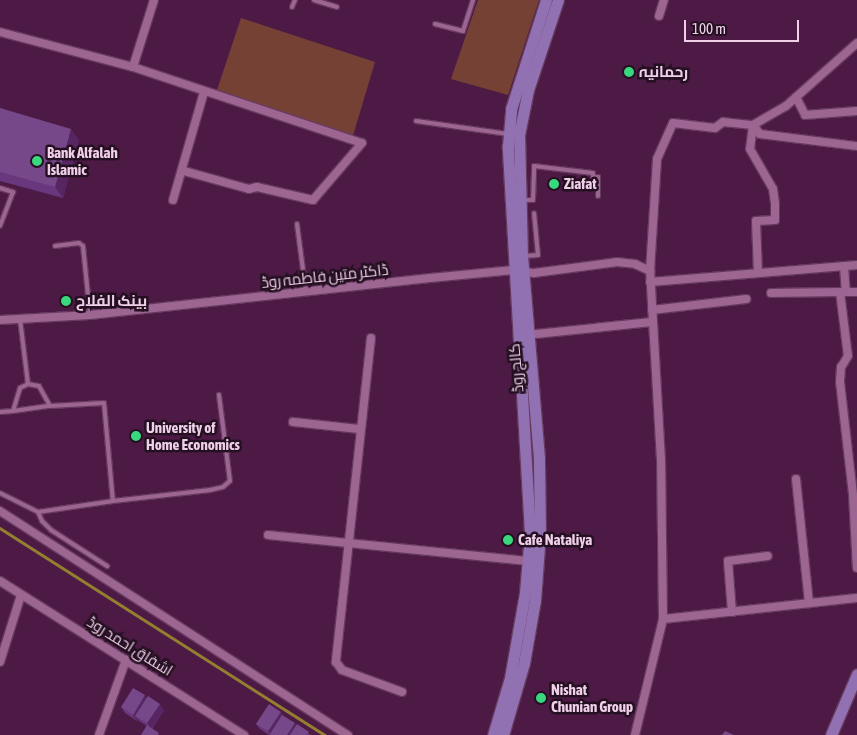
<!DOCTYPE html>
<meta charset="utf-8">
<style>
body{margin:0}
#map{position:relative;width:857px;height:735px;overflow:hidden;background:#4c1a44;font-family:"Asap Condensed",Cairo,sans-serif}
div>[style]{position:absolute}
[style*='--x']{left:calc(var(--x)*1px);top:calc(var(--y)*1px);width:calc(var(--w)*1px);rotate:calc(var(--a)*1deg)}
.green>*{inset:0;background:#764135}
.stream>*{height:2.5px;margin:-1.25px;padding:0 1.25px;transform-origin:1.25px;border-radius:1.25px;background:#947e2f}
.roads{filter:drop-shadow(1px 0 #663a5f) drop-shadow(-1px 0 #663a5f) drop-shadow(0 1px #663a5f) drop-shadow(0 -1px #663a5f)}
.lane>*{height:4px;margin:-2px;padding:0 2px;transform-origin:2px;border-radius:2px;background:#9c6592}
.street>*{height:8px;margin:-4px;padding:0 4px;transform-origin:4px;border-radius:4px;background:#9c6592}
.secondary>*{height:11px;margin:-5.5px;padding:0 5.5px;transform-origin:5.5px;border-radius:5.5px;background:#9171b1}
.wall>*{inset:0;background:#68377d}
.shaded-wall>*{inset:0;background:#572561}
.building>*{inset:0;background:#774889}
.dots>*{width:14px;height:14px;translate:-50% -50%;box-sizing:border-box;border:2px solid #251022;border-radius:50%}
span{translate:-50% -50%;white-space:nowrap;text-align:center;line-height:1.15;-webkit-text-stroke:5px #251022;paint-order:stroke}
.poi-label{font-size:15px;color:#f0d0e9;font-weight:700}
.left{translate:0 -50%;text-align:left}
.street-label{font-size:15px;color:#f0d0e9}
.scale{position:absolute;left:684px;top:20px;width:115px;height:22px;box-sizing:border-box;border:2px solid #f0d0e9;border-top:0;padding-left:6px;font-size:15px;line-height:18px;white-space:nowrap;color:#f0d0e9;-webkit-text-stroke:4px #251022;paint-order:stroke}
</style>
<div id="map">
<div class="green">
<div style="clip-path:polygon(478px 0,539px 0,508px 95px,451px 79px)"></div>
<div style="clip-path:polygon(241px 18px,375px 62px,352px 139px,216px 93px)"></div>
</div>
<div class="stream">
<div style="--x:0;--y:528;--w:385;--a:32.5"></div>
</div>
<div class="roads">
<div class="lane">
<div style="--x:314;--y:0;--w:24;--a:17"></div>
<div style="--x:292;--y:7;--w:8;--a:-67"></div>
<div style="--x:435;--y:24;--w:29;--a:14"></div>
<div style="--x:463;--y:31;--w:33;--a:-72"></div>
<div style="--x:416;--y:121;--w:93;--a:8"></div>
<div style="--x:0;--y:188;--w:14;--a:17"></div>
<div style="--x:13;--y:192;--w:36;--a:111"></div>
<div style="--x:522;--y:200;--w:11;--a:0"></div>
<div style="--x:533;--y:200;--w:34;--a:-88"></div>
<div style="--x:534;--y:166;--w:59;--a:6.8"></div>
<div style="--x:593;--y:173;--w:4;--a:90"></div>
<div style="--x:593;--y:177;--w:5;--a:0"></div>
<div style="--x:598;--y:177;--w:19;--a:90"></div>
<div style="--x:297;--y:224;--w:69;--a:82.5"></div>
<div style="--x:55;--y:246;--w:24;--a:-7"></div>
<div style="--x:79;--y:243;--w:5;--a:37"></div>
<div style="--x:83;--y:246;--w:69;--a:84.2"></div>
<div style="--x:525;--y:256;--w:13;--a:-4"></div>
<div style="--x:538;--y:255;--w:42;--a:-95.4"></div>
<div style="--x:20;--y:319;--w:65;--a:83"></div>
<div style="--x:28;--y:384;--w:11;--a:10"></div>
<div style="--x:39;--y:386;--w:23;--a:61"></div>
<div style="--x:50;--y:406;--w:54;--a:-3.2"></div>
<div style="--x:104;--y:403;--w:98;--a:84.8"></div>
<div style="--x:113;--y:501;--w:98;--a:-6.5"></div>
<div style="--x:210;--y:490;--w:13;--a:-13"></div>
<div style="--x:223;--y:487;--w:9;--a:-41"></div>
<div style="--x:230;--y:481;--w:87;--a:-97.3"></div>
<div style="--x:13;--y:411;--w:37;--a:-8"></div>
<div style="--x:0;--y:412;--w:13;--a:-4"></div>
<div style="--x:13;--y:411;--w:24;--a:-73"></div>
<div style="--x:20;--y:388;--w:9;--a:-27"></div>
<div style="--x:0;--y:493;--w:42;--a:26.6"></div>
<div style="--x:38;--y:512;--w:76;--a:-8.3"></div>
<div style="--x:38;--y:512;--w:10;--a:66"></div>
<div style="--x:42;--y:521;--w:13;--a:45"></div>
<div style="--x:51;--y:530;--w:67;--a:32.7"></div>
</div>
<div class="street">
<div style="--x:659;--y:16;--w:17;--a:-73"></div>
<div style="--x:0;--y:32;--w:138;--a:14.7"></div>
<div style="--x:133;--y:67;--w:70;--a:-72.6"></div>
<div style="--x:133;--y:67;--w:241;--a:18.4"></div>
<div style="--x:362;--y:143;--w:75;--a:130.7"></div>
<div style="--x:313;--y:200;--w:57;--a:-166.9"></div>
<div style="--x:257;--y:187;--w:8;--a:166"></div>
<div style="--x:249;--y:189;--w:67;--a:-164.5"></div>
<div style="--x:796;--y:97;--w:20;--a:63"></div>
<div style="--x:805;--y:115;--w:52;--a:-4.4"></div>
<div style="--x:753;--y:125;--w:24;--a:97"></div>
<div style="--x:750;--y:149;--w:46;--a:60.1"></div>
<div style="--x:773;--y:189;--w:15;--a:82"></div>
<div style="--x:775;--y:204;--w:16;--a:90"></div>
<div style="--x:775;--y:220;--w:19;--a:177"></div>
<div style="--x:756;--y:221;--w:52;--a:87.8"></div>
<div style="--x:753;--y:125;--w:11;--a:52"></div>
<div style="--x:760;--y:134;--w:98;--a:7.1"></div>
<div style="--x:173;--y:200;--w:112;--a:-74"></div>
<div style="--x:844;--y:266;--w:26;--a:86"></div>
<div style="--x:650;--y:282;--w:208;--a:-4.7"></div>
<div style="--x:857;--y:292;--w:17;--a:180"></div>
<div style="--x:840;--y:292;--w:64;--a:82.9"></div>
<div style="--x:848;--y:356;--w:13;--a:122"></div>
<div style="--x:841;--y:367;--w:15;--a:94"></div>
<div style="--x:840;--y:382;--w:114;--a:83.4"></div>
<div style="--x:853;--y:495;--w:73;--a:86.9"></div>
<div style="--x:771;--y:293;--w:69;--a:-0.8"></div>
<div style="--x:652;--y:310;--w:95;--a:-6.7"></div>
<div style="--x:0;--y:320;--w:90;--a:-3.2"></div>
<div style="--x:90;--y:315;--w:342;--a:-6.2"></div>
<div style="--x:430;--y:278;--w:84;--a:-5.4"></div>
<div style="--x:514;--y:270;--w:20;--a:9"></div>
<div style="--x:534;--y:273;--w:84;--a:-7.5"></div>
<div style="--x:617;--y:262;--w:18;--a:6"></div>
<div style="--x:635;--y:264;--w:17;--a:25"></div>
<div style="--x:526;--y:335;--w:126;--a:-5.9"></div>
<div style="--x:371;--y:338;--w:326;--a:96.2"></div>
<div style="--x:336;--y:662;--w:10;--a:53"></div>
<div style="--x:342;--y:670;--w:64;--a:20.1"></div>
<div style="--x:293;--y:422;--w:67;--a:6"></div>
<div style="--x:796;--y:479;--w:125;--a:84"></div>
<div style="--x:0;--y:511;--w:414;--a:32.8"></div>
<div style="--x:268;--y:535;--w:261;--a:5.7"></div>
<div style="--x:0;--y:581;--w:289;--a:32.3"></div>
<div style="--x:732;--y:612;--w:51;--a:-94.5"></div>
<div style="--x:728;--y:561;--w:40;--a:-7.1"></div>
<div style="--x:663;--y:619;--w:195;--a:-6.2"></div>
<div style="--x:0;--y:662;--w:70;--a:-72.6"></div>
<div style="--x:99;--y:735;--w:80;--a:-70.2"></div>
<div style="--x:635;--y:735;--w:119;--a:-76.4"></div>
<div style="--x:663;--y:619;--w:159;--a:-90.7"></div>
<div style="--x:661;--y:460;--w:189;--a:-93.3"></div>
<div style="--x:650;--y:271;--w:112;--a:-86.4"></div>
<div style="--x:657;--y:159;--w:39;--a:-66"></div>
<div style="--x:673;--y:123;--w:42;--a:6.8"></div>
<div style="--x:715;--y:128;--w:10;--a:-37"></div>
<div style="--x:723;--y:122;--w:30;--a:6"></div>
<div style="--x:753;--y:125;--w:38;--a:-30"></div>
<div style="--x:786;--y:106;--w:95;--a:-41.6"></div>
</div>
<div class="secondary">
<div style="--x:493;--y:735;--w:59;--a:-73.4"></div>
<div style="--x:510;--y:678;--w:86;--a:-80"></div>
<div style="--x:525;--y:593;--w:60;--a:-85.2"></div>
<div style="--x:530;--y:533;--w:388;--a:-93.3"></div>
<div style="--x:508;--y:146;--w:37;--a:-85"></div>
<div style="--x:511;--y:109;--w:114;--a:-72.2"></div>
<div style="--x:503;--y:735;--w:75;--a:-73.7"></div>
<div style="--x:524;--y:663;--w:64;--a:-80.1"></div>
<div style="--x:535;--y:600;--w:66;--a:-85.7"></div>
<div style="--x:540;--y:534;--w:76;--a:-90.8"></div>
<div style="--x:539;--y:458;--w:203;--a:-94.8"></div>
<div style="--x:522;--y:256;--w:121;--a:-91.4"></div>
<div style="--x:519;--y:135;--w:46;--a:-78.7"></div>
<div style="--x:528;--y:90;--w:95;--a:-71.6"></div>
<div style="--x:831;--y:735;--w:66;--a:-66.9"></div>
</div>
</div>
<div class="wall">
<div style="clip-path:polygon(0 108px,79px 140px,63px 198px,0 181px)"></div>
<div style="clip-path:polygon(147px 698px,164px 710px,152px 729px,139px 721px,138px 719px,137px 721px,125px 713px,121px 707px)"></div>
<div style="clip-path:polygon(283px 716px,296px 726px,311px 735px,269px 735px,260px 729px,256px 724px)"></div>
</div>
<div class="shaded-wall">
<div style="clip-path:polygon(71px 129px,79px 140px,63px 198px,55px 187px)"></div>
<div style="clip-path:polygon(145px 695px,149px 701px,135px 716px,138px 719px,137px 721px,133px 715px)"></div>
<div style="clip-path:polygon(160px 704px,164px 710px,151px 729px,147px 723px)"></div>
<div style="clip-path:polygon(281px 712px,285px 718px,270px 735px,268px 731px)"></div>
<div style="clip-path:polygon(295px 723px,299px 729px,294px 735px,287px 735px)"></div>
</div>
<div class="building">
<div style="clip-path:polygon(0 108px,71px 129px,55px 187px,0 172px)"></div>
<div style="clip-path:polygon(133px 688px,145px 695px,133px 715px,121px 707px)"></div>
<div style="clip-path:polygon(148px 696px,160px 704px,147px 723px,135px 716px)"></div>
<div style="clip-path:polygon(269px 704px,281px 712px,268px 731px,256px 724px)"></div>
<div style="clip-path:polygon(282px 715px,295px 723px,287px 735px,271px 735px,270px 734px)"></div>
<div style="clip-path:polygon(297px 724px,309px 732px,307px 735px,290px 735px)"></div>
<div style="clip-path:polygon(147px 725px,159px 733px,158px 735px,141px 735px)"></div>
<div style="clip-path:polygon(725px 731px,734px 735px,722px 735px)"></div>
</div>
<div class="dots">
<div style="left:629px;top:72px;background:#39d87f"></div>
<div style="left:37px;top:161px;background:#39d87f"></div>
<div style="left:554px;top:184px;background:#39d87f"></div>
<div style="left:66px;top:301px;background:#39d87f"></div>
<div style="left:136px;top:436px;background:#39d87f"></div>
<div style="left:508px;top:540px;background:#39d87f"></div>
<div style="left:541px;top:698px;background:#39d87f"></div>
</div>
<div class="poi-label">
<span class="left" style="left:639px;top:72px">رحمانیہ</span>
<span class="left" style="left:47px;top:161px">Bank Alfalah<br>Islamic</span>
<span class="left" style="left:564px;top:184px">Ziafat</span>
<span class="left" style="left:76px;top:301px">بینک الفلاح</span>
<span class="left" style="left:146px;top:436px">University of<br>Home Economics</span>
<span class="left" style="left:518px;top:540px">Cafe Nataliya</span>
<span class="left" style="left:551px;top:698px">Nishat<br>Chunian Group</span>
</div>
<div class="street-label">
<span style="left:325px;top:276px;rotate:-6deg">ڈاکٹر متین فاطمہ روڈ</span>
<span style="left:516px;top:368px;rotate:-95deg">کالج روڈ</span>
<span style="left:130px;top:646px;rotate:32deg">اشفاق احمد روڈ</span>
</div>
<div class="scale">100 m</div>
</div>
